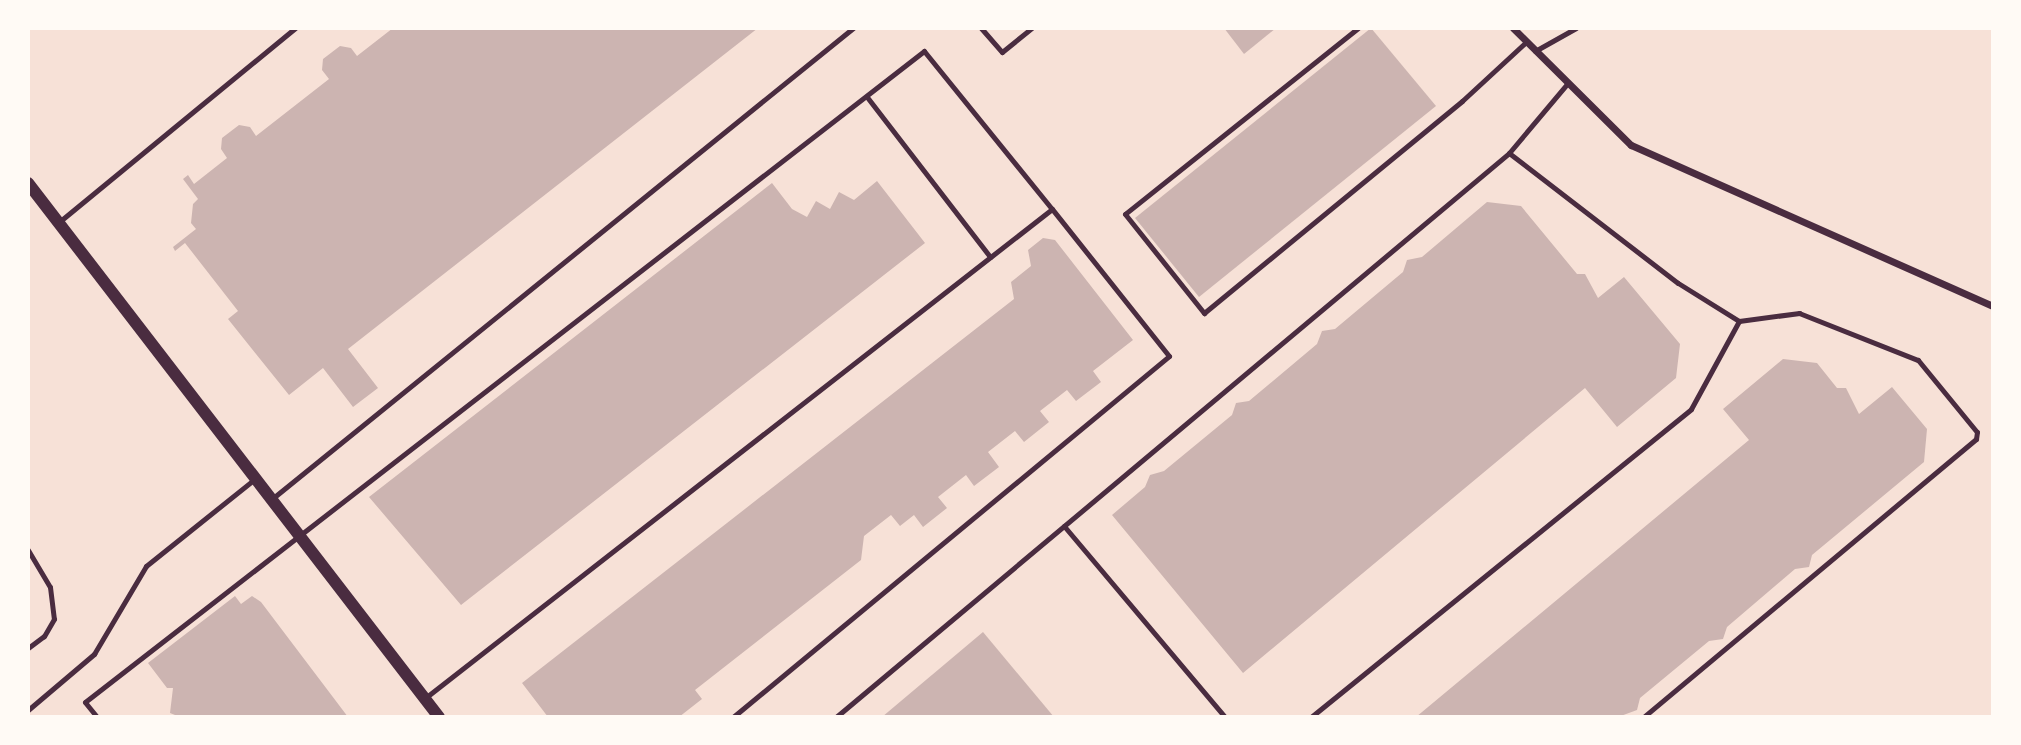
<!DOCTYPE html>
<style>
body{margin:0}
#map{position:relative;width:2021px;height:745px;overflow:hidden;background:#f7e1d7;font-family:Helvetica,sans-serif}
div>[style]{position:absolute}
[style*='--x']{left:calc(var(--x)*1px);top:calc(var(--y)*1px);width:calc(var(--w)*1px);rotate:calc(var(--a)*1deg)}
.building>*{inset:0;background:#ccb4b1}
.service>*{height:5px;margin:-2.5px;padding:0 2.5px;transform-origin:2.5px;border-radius:2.5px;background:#4a2c40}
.minor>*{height:7px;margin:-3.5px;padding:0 3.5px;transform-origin:3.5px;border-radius:3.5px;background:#4a2c40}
.tertiary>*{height:12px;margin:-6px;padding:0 6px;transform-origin:6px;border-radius:6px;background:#4a2c40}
span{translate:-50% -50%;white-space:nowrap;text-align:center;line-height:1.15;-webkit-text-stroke:7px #fffaf5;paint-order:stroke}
.frame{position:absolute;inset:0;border:30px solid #fffaf5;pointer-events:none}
</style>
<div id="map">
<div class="building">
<div style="clip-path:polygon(393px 28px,758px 28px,348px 349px,378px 388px,353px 407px,323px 368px,289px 395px,228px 319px,238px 311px,185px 243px,175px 251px,173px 247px,196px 229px,191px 223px,193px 204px,198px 199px,183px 179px,188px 175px,194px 184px,227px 158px,221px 149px,222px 138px,239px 125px,250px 127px,256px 136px,329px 79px,322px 70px,323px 59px,340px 46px,351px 48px,357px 56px)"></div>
<div style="clip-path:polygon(1224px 28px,1276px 28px,1244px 54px)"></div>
<div style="clip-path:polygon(1371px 28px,1436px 106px,1199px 297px,1135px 218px)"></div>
<div style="clip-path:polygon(877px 181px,925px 243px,461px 605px,369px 497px,772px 183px,792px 209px,807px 217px,816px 201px,830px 209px,839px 192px,854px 200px)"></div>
<div style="clip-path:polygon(1487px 202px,1521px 206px,1577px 274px,1585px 274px,1598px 298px,1624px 277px,1680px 344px,1676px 378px,1617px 427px,1585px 388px,1243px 673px,1112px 515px,1145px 487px,1150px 475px,1164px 471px,1232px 415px,1236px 403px,1249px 401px,1317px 344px,1322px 331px,1335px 329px,1403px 272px,1407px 260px,1422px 257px)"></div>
<div style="clip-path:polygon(1043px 238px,1055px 240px,1133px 340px,1093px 371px,1101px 382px,1076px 401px,1067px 390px,1040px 411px,1049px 422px,1024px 442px,1015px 431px,988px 452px,999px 467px,974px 486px,966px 475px,938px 497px,947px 508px,923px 527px,914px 515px,900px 526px,891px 515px,864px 536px,861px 560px,695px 690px,702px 699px,679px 717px,548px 717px,522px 683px,1014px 299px,1011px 282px,1031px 266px,1028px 250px)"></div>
<div style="clip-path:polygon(1783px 359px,1817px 363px,1837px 388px,1846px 388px,1859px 414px,1892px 387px,1927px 429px,1924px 462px,1812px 555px,1809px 567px,1795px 569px,1727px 627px,1723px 639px,1709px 641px,1640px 698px,1637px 710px,1618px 717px,1416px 717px,1749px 440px,1723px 409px)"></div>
<div style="clip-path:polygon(235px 596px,241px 604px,252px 596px,261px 602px,348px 717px,180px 717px,170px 713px,173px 688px,167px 688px,148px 663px)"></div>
<div style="clip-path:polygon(983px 632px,1054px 717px,882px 717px)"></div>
</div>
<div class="service">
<div style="--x:981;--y:28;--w:32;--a:49"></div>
<div style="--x:1002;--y:52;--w:38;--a:-39"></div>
<div style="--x:1358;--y:28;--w:298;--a:141.4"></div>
<div style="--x:1125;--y:214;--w:127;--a:51.4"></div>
<div style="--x:1204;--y:313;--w:334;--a:-39.4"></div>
<div style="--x:1462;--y:101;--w:87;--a:-42.7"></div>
<div style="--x:1535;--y:51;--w:47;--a:-29.3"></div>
<div style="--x:867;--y:97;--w:202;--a:52.4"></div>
<div style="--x:1509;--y:153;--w:213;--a:37.6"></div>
<div style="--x:1678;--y:283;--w:72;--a:31.9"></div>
<div style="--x:1739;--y:321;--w:61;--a:-7.6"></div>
<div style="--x:1799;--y:313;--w:128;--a:21.6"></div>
<div style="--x:1918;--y:360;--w:93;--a:50.7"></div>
<div style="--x:1977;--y:432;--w:7;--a:98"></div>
<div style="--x:1976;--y:439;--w:434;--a:140.1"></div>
<div style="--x:59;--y:222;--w:306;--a:-39.4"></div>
<div style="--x:273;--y:498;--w:747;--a:-39.02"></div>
<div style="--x:1064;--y:526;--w:250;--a:49.9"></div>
<div style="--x:28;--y:550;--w:43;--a:59.3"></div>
<div style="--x:50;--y:587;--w:32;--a:83"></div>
<div style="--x:54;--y:619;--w:20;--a:120"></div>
<div style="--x:44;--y:636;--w:20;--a:143"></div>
<div style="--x:28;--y:710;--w:87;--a:-40.3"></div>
<div style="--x:94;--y:654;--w:102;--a:-59.4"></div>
<div style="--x:146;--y:566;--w:141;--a:-38.7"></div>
<div style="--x:97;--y:717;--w:19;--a:-129"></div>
<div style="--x:85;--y:702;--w:1062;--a:-37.81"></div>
<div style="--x:924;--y:51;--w:203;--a:51"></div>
<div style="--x:1052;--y:209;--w:795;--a:142.05"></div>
<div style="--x:733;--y:717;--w:566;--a:-39.62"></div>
<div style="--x:1169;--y:356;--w:188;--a:-128.5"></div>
<div style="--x:836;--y:717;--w:878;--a:-39.96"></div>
<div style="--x:1509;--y:153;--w:90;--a:-50"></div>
<div style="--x:1311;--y:717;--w:489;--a:-39"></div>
<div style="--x:1691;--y:409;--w:100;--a:-61.4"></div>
</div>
<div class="minor">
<div style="--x:1513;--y:28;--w:166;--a:44.8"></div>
<div style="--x:1631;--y:145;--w:396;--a:24"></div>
</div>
<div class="tertiary">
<div style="--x:28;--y:183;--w:674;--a:52.42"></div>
</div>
<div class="frame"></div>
</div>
